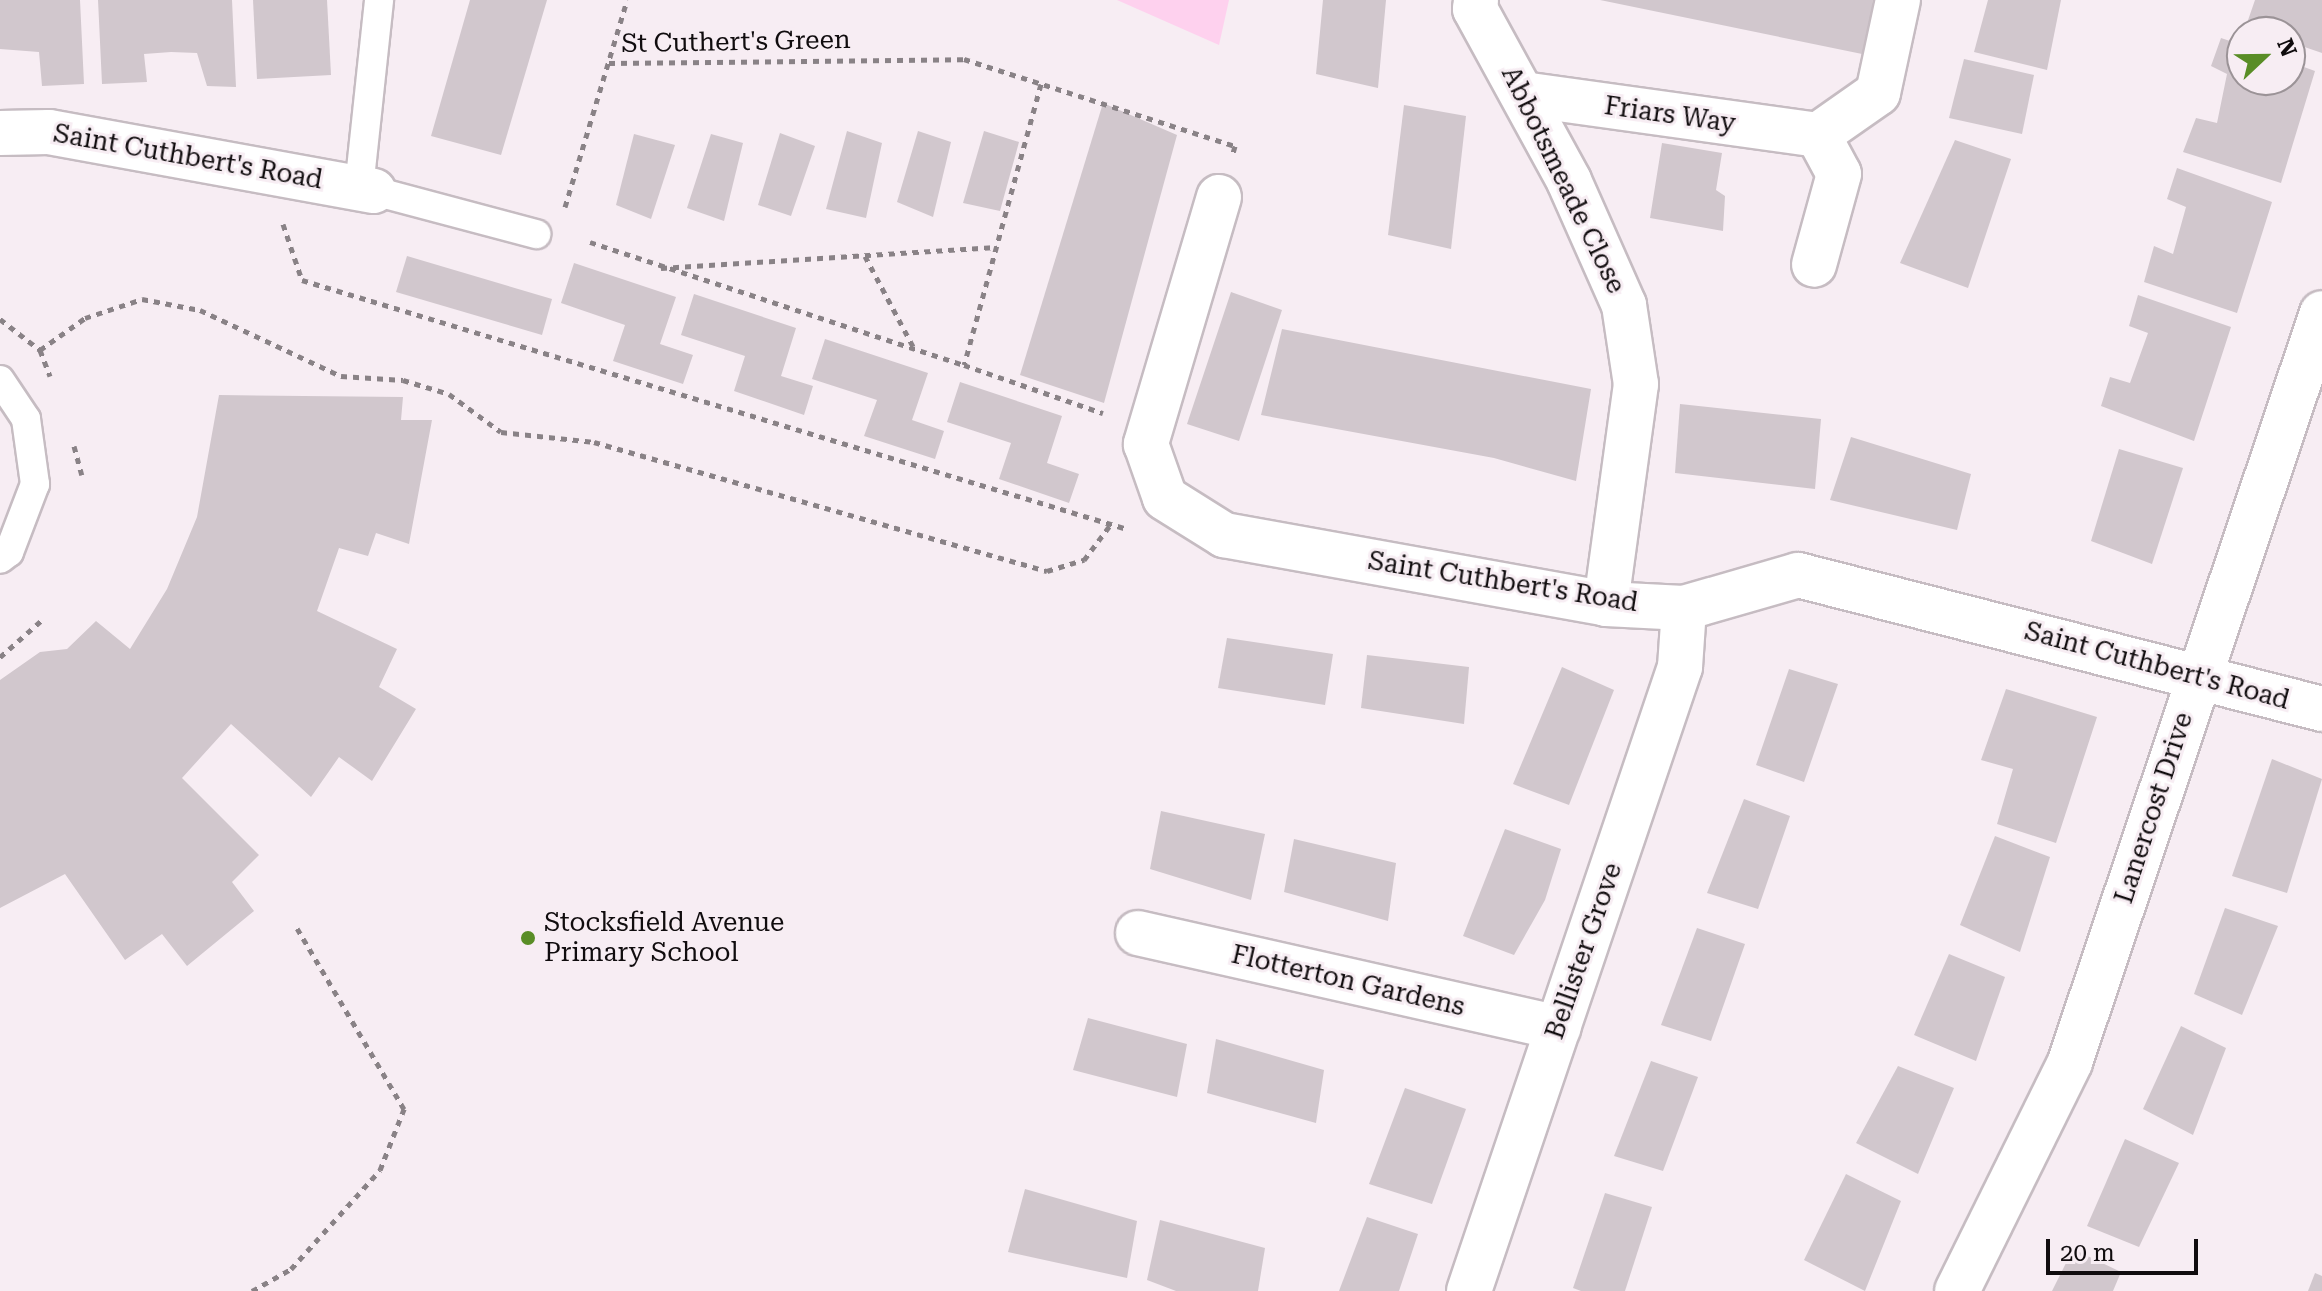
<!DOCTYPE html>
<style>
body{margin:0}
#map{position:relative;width:2322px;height:1291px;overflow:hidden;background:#f7edf3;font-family:"Roboto Serif",serif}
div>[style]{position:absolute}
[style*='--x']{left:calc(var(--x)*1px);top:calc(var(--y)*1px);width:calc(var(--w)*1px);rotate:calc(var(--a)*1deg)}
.green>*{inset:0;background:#fed1ee}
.building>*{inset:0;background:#d1c7cd}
.path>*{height:5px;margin-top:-2.5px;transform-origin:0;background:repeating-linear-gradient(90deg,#898286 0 6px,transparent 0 12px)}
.roads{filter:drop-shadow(2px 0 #c6bcc2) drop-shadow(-2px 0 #c6bcc2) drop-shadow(0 2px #c6bcc2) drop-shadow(0 -2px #c6bcc2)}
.service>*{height:28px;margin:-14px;padding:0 14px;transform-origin:14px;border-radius:14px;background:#fff}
.minor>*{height:44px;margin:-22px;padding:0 22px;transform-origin:22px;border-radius:22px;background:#fff}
.tertiary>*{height:44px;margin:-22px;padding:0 22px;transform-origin:22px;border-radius:22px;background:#fff}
.dots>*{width:22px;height:22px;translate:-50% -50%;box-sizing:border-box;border:4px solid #f7edf3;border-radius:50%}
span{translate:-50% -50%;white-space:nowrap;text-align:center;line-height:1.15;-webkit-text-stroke:6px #f7edf3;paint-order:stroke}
.street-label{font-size:26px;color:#100c0e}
.poi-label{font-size:26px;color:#100c0e}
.left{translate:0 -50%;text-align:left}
.north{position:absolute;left:2226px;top:16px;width:80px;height:80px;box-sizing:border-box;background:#f7edf3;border:2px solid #9b9397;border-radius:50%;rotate:68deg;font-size:22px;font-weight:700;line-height:32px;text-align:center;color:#100c0e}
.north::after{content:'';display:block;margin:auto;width:28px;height:36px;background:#598d26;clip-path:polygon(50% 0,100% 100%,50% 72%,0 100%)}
.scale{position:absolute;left:2046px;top:1239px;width:152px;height:36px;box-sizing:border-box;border:4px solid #100c0e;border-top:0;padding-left:10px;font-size:24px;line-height:28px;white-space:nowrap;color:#100c0e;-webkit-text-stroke:6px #f7edf3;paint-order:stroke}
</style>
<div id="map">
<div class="green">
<div style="clip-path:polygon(1117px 0,1229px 0,1219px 45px)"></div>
</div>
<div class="building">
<div style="clip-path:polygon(0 0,80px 0,84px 84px,42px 86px,39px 52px,0 49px)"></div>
<div style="clip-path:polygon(98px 0,232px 0,236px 87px,207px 86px,197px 53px,171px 52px,144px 54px,147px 82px,102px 84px)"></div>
<div style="clip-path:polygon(253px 0,327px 0,331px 75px,257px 79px)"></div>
<div style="clip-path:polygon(470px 0,547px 0,501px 155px,431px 136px)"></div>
<div style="clip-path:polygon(1323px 0,1386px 0,1378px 88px,1316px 74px)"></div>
<div style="clip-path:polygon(1600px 0,1873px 0,1867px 55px)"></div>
<div style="clip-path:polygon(1988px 0,2061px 0,2047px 70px,1974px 52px)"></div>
<div style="clip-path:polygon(2255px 0,2322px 0,2322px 53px,2290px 42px,2290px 32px,2246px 26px)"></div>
<div style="clip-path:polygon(2221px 38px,2242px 45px,2242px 80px,2290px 80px,2290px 62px,2315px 71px,2281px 183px,2183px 152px,2196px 118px,2217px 123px,2227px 74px,2211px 66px)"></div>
<div style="clip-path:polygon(1964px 59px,2034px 75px,2022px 134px,1949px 118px)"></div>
<div style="clip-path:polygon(1103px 103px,1177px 135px,1104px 403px,1020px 375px)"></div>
<div style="clip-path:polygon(1404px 105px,1466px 116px,1451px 249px,1388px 235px)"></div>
<div style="clip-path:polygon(847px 131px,882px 143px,866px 218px,826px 209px)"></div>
<div style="clip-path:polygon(918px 131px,951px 142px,933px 217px,897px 202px)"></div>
<div style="clip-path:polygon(984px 131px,1019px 142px,1000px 211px,963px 203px)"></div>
<div style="clip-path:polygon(780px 133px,815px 146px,791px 216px,758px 205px)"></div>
<div style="clip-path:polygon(634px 134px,675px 145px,651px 219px,616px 205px)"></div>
<div style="clip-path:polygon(711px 134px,743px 143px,724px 221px,687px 208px)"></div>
<div style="clip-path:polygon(1955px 140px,2011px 159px,1968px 288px,1900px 263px)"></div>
<div style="clip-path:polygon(1662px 143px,1722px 153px,1716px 190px,1725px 196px,1723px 231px,1650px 218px)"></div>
<div style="clip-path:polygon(2177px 168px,2272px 202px,2237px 313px,2144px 282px,2154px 246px,2173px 254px,2186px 207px,2167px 199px)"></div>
<div style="clip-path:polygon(407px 256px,552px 299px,542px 335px,396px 292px)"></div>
<div style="clip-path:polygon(574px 263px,676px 297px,660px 344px,693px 355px,683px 384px,613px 361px,625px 325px,561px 303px)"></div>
<div style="clip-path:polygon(1231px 292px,1282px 310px,1239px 441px,1187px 424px)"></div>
<div style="clip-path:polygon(694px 294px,796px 328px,781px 376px,813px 386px,804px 415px,734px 391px,745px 356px,681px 335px)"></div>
<div style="clip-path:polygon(2138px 295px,2231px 327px,2194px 441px,2101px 406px,2110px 377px,2130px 383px,2148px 333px,2129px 326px)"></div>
<div style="clip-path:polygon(1282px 329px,1591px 389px,1576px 481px,1494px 458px,1261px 415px)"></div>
<div style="clip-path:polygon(825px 339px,928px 373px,912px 420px,944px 431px,935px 459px,864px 436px,877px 400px,812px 379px)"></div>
<div style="clip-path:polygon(960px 382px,1062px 416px,1047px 463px,1079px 474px,1069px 503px,999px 479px,1011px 443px,947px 422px)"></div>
<div style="clip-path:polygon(219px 395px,403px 397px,401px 420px,432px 420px,409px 544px,376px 533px,368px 556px,339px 548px,317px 611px,397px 649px,379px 687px,416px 709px,372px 781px,339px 757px,311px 797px,231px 724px,182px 778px,259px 855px,232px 882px,254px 911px,187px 966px,162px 934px,125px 960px,65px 874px,0 908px,0 680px,40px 652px,67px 649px,96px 621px,130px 649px,167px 589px,197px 517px)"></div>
<div style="clip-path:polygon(1680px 404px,1821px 419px,1815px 489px,1675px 473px)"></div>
<div style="clip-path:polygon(1851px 437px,1971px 474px,1957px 530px,1830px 500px)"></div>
<div style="clip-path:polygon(2119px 449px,2183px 468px,2152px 564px,2091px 541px)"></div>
<div style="clip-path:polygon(1227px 638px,1333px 654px,1325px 705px,1218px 688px)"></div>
<div style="clip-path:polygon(1367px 655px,1469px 667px,1464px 724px,1361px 708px)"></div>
<div style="clip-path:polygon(1562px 667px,1614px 690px,1569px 805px,1513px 784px)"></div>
<div style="clip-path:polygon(1789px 669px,1838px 684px,1804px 782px,1756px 765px)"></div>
<div style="clip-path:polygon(2006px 689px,2097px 717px,2056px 843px,1997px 824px,2013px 769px,1981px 760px)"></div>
<div style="clip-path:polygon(2272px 759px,2322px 779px,2287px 893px,2232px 876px)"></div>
<div style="clip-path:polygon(1744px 799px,1790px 816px,1758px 909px,1707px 893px)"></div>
<div style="clip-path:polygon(1161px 811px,1265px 834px,1251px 900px,1150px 869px)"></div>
<div style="clip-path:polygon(1505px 829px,1561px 849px,1545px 900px,1514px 955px,1463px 936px)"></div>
<div style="clip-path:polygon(1995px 836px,2050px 857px,2020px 952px,1960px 925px)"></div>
<div style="clip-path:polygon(1294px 839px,1396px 863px,1388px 921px,1284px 892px)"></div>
<div style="clip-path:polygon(2225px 908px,2278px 926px,2242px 1015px,2194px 994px)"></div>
<div style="clip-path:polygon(1697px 928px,1745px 944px,1711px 1041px,1661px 1025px)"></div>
<div style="clip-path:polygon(1949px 954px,2005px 977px,1976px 1061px,1914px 1035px)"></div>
<div style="clip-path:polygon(1088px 1018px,1187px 1044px,1177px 1097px,1073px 1070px)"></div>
<div style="clip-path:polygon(2181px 1026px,2226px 1048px,2193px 1135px,2143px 1109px)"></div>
<div style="clip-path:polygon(1216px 1039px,1324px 1070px,1316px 1123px,1207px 1093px)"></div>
<div style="clip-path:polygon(1651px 1061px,1698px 1077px,1663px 1171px,1614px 1156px)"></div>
<div style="clip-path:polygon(1898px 1066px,1954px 1088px,1918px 1174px,1856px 1143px)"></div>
<div style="clip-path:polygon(1405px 1088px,1466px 1109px,1432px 1204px,1369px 1184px)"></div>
<div style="clip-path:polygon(2125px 1139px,2179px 1163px,2139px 1247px,2087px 1226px)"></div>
<div style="clip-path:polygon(1846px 1174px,1901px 1201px,1865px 1291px,1804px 1260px)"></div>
<div style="clip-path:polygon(1025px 1189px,1137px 1221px,1127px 1278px,1008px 1252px)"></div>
<div style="clip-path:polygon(1605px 1193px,1652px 1207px,1625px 1291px,1581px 1291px,1573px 1288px)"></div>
<div style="clip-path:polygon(1367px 1217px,1418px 1234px,1399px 1291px,1339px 1291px)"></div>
<div style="clip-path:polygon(1160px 1220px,1265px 1248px,1258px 1291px,1176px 1291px,1147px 1280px)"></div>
<div style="clip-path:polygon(2073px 1249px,2121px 1272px,2113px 1291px,2052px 1291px)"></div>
<div style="clip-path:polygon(2315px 1273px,2322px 1276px,2322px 1291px,2308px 1291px)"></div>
</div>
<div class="path">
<div style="--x:609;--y:63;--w:355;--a:-0.6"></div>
<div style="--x:964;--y:59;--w:285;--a:17.8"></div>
<div style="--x:1235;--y:146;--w:7;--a:106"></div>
<div style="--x:1041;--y:84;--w:291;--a:105.3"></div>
<div style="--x:964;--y:365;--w:147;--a:19.1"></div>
<div style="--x:565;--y:207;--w:216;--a:-73.3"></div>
<div style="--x:283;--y:224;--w:59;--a:71.3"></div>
<div style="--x:302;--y:280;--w:862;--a:16.79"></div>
<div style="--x:590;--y:242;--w:394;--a:18.2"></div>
<div style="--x:865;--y:256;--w:106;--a:62"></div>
<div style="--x:661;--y:268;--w:336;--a:-3.6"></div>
<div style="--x:0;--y:319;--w:51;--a:37.8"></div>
<div style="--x:40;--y:350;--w:28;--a:69"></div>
<div style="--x:40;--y:350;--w:55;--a:-35.4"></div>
<div style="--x:85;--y:318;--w:60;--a:-18.4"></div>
<div style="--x:142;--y:299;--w:59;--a:10.7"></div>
<div style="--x:200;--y:310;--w:156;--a:25.1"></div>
<div style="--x:341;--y:376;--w:62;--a:3.7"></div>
<div style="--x:403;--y:380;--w:48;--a:16.9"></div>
<div style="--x:449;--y:394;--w:64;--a:36.2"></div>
<div style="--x:501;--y:432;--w:94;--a:6.1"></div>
<div style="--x:594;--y:442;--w:471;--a:15.9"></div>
<div style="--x:1047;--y:571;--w:39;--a:-17"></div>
<div style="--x:1084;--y:560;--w:45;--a:-53.1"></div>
<div style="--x:74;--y:446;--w:30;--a:75"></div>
<div style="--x:0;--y:657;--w:56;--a:-41.4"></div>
<div style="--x:252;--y:1291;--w:45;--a:-29.4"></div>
<div style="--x:291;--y:1269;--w:133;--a:-48"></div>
<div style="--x:380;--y:1170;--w:66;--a:-68.5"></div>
<div style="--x:404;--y:1109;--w:210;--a:-120.6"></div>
</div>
<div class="roads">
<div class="service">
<div style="--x:359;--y:188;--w:189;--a:-83.9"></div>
<div style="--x:374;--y:191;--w:168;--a:14.9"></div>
<div style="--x:0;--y:380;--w:47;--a:56.3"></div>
<div style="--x:26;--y:419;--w:66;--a:82.1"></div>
<div style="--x:35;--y:484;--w:73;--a:110.9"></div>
<div style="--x:9;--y:552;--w:11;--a:142"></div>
</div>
<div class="minor">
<div style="--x:1476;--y:0;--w:9;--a:96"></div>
<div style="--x:1475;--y:9;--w:196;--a:61.3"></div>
<div style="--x:1569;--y:181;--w:136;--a:66.1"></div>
<div style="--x:1624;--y:305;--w:80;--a:81.4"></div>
<div style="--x:1636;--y:384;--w:222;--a:97.8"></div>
<div style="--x:1523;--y:94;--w:298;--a:7.9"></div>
<div style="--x:1818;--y:135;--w:44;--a:61.7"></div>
<div style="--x:1839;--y:174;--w:94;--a:105.4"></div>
<div style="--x:0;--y:133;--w:49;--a:-1.2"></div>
<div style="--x:49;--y:132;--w:330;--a:10.3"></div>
<div style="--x:1818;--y:135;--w:73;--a:-35"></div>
<div style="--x:1878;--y:93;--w:95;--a:-77.9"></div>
<div style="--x:1219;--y:197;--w:258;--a:106.5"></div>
<div style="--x:1146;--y:444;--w:57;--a:70.6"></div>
<div style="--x:1165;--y:498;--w:70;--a:32.1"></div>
<div style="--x:1224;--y:535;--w:388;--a:10.2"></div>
<div style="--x:1606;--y:604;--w:78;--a:2.9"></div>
<div style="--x:1684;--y:608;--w:119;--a:-16.1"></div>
<div style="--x:1798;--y:575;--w:541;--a:14.34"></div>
<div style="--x:1138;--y:933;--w:431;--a:12.7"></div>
<div style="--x:1469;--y:1291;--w:659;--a:-71.32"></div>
<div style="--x:1680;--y:667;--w:59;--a:-86.1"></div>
</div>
<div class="tertiary">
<div style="--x:1957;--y:1291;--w:255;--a:-63.7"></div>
<div style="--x:2070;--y:1062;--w:790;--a:-71.4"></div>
</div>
</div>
<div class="dots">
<div style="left:528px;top:938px;background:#598d26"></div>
</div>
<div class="street-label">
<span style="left:736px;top:42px;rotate:-1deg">St Cuthert's Green</span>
<span style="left:1670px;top:115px;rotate:8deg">Friars Way</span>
<span style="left:188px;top:157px;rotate:10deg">Saint Cuthbert's Road</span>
<span style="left:1563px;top:180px;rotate:64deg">Abbotsmeade Close</span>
<span style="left:1503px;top:582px;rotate:9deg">Saint Cuthbert's Road</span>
<span style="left:2157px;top:666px;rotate:15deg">Saint Cuthbert's Road</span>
<span style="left:2154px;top:808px;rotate:-72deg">Lanercost Drive</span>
<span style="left:1584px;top:951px;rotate:-71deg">Bellister Grove</span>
<span style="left:1348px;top:981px;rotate:13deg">Flotterton Gardens</span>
</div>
<div class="poi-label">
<span class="left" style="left:544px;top:938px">Stocksfield Avenue<br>Primary School</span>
</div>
<div class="north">N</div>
<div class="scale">20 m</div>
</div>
